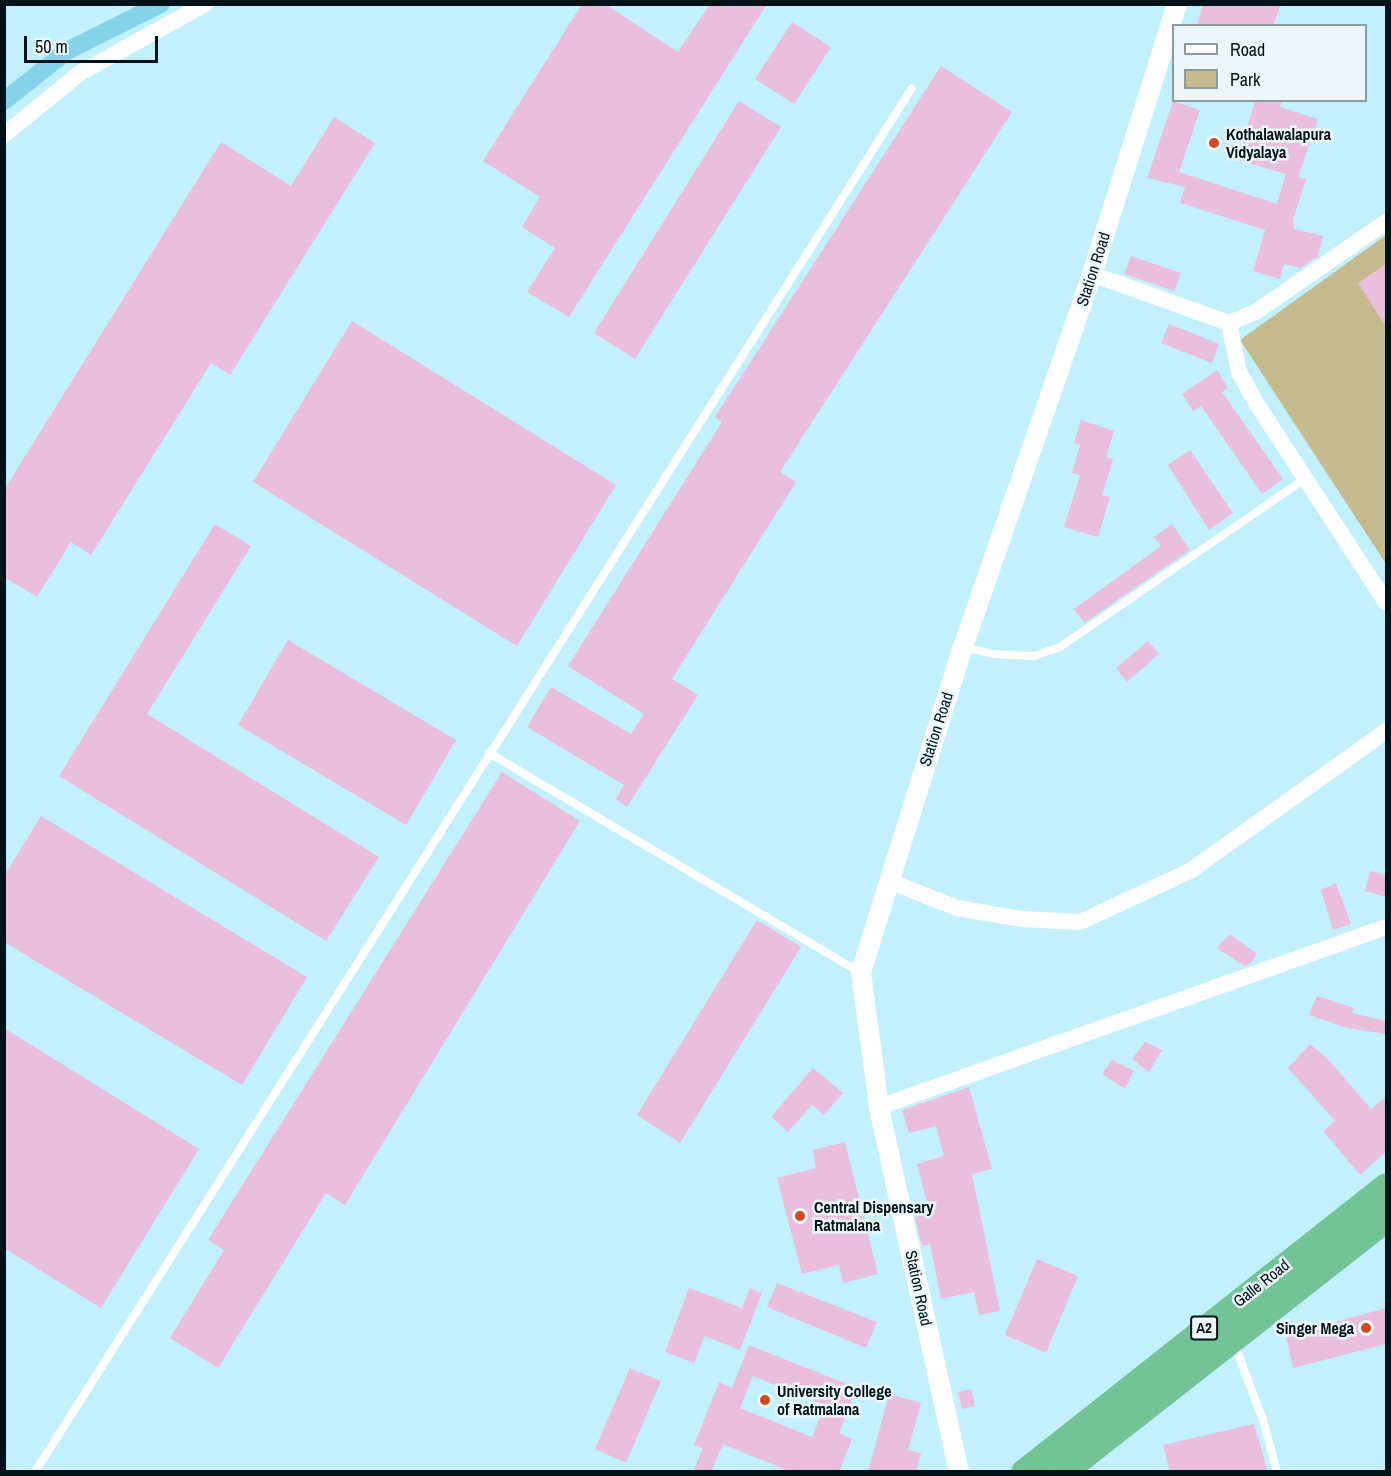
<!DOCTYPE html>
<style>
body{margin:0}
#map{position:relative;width:1391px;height:1476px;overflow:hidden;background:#c2f0fd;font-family:"Archivo Narrow",sans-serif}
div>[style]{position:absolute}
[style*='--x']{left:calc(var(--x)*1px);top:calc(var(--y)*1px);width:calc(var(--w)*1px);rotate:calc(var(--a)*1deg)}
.green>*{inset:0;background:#c6bb8e}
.canal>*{height:18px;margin:-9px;padding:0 9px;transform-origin:9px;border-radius:9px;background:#85d3e8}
.building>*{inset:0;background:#eabfde}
.service>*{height:8px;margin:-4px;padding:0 4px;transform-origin:4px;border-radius:4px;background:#fff}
.minor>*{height:16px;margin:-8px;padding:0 8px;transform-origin:8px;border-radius:8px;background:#fff}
.tertiary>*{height:20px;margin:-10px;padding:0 10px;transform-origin:10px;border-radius:10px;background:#fff}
.trunk>*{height:27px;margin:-13.5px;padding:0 13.5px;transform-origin:13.5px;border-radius:13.5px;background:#72c496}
.dots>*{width:16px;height:16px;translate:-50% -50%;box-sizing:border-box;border:3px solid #ebf7fa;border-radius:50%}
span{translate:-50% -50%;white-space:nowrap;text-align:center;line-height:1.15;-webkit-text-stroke:5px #ebf7fa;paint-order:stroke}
.shield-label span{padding:2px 4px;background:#ebf7fa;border:2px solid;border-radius:4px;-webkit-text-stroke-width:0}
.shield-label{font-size:15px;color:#001217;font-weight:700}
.poi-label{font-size:16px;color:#001217;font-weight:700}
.left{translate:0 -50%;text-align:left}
.right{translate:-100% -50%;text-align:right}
.street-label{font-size:16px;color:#001217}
.frame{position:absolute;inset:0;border:6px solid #001217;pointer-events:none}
.legend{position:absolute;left:1172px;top:24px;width:195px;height:78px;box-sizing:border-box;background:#ebf7fa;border:2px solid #8d9b9f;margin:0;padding:8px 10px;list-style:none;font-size:18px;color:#001217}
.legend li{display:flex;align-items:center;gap:12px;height:30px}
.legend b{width:30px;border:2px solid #8d9b9f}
.scale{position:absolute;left:24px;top:36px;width:134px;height:27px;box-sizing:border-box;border:3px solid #001217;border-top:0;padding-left:8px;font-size:18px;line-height:21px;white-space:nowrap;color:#001217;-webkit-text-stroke:4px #ebf7fa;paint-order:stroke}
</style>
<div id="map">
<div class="green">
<div style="clip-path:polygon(1386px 235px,1386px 564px,1240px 340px)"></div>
</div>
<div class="canal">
<div style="--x:4;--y:101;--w:80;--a:-38.4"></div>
<div style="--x:67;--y:51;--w:105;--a:-26.6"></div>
</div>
<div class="building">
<div style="clip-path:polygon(582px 4px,605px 4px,678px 52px,710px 4px,767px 4px,569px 317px,527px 292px,555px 248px,522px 227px,540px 197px,483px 161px)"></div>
<div style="clip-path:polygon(1203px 4px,1281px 4px,1273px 26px,1197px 26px)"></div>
<div style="clip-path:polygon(792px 22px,831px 47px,794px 104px,755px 79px)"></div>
<div style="clip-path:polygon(941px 66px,1012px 112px,780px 472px,796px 482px,672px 679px,698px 695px,627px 807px,616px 799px,624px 785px,527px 727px,551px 687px,631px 734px,644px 714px,568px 666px,722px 422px,715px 417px)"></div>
<div style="clip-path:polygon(1255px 100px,1282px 100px,1280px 107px,1318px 119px,1298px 177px,1306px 179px,1293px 220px,1294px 229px,1323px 236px,1318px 256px,1301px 268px,1284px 264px,1280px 279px,1253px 271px,1265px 230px,1180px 203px,1185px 187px,1147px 178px,1173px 101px,1200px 110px,1179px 172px,1277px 204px,1286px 174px,1238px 160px)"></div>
<div style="clip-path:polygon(739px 101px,781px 127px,635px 359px,594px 333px)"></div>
<div style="clip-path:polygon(334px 117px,375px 143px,230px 375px,211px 363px,91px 555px,71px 542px,37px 597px,4px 577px,4px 490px,221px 142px,291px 186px)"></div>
<div style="clip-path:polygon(1131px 256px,1181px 273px,1174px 291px,1124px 274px)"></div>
<div style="clip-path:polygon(1386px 264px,1386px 327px,1358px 283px)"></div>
<div style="clip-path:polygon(352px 321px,616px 485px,517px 646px,253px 482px)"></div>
<div style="clip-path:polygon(1169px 324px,1219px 344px,1212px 363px,1161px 343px)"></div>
<div style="clip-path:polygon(1217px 370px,1228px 388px,1222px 392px,1283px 479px,1262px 494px,1201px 406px,1193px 411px,1182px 394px)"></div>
<div style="clip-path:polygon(1081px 420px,1114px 431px,1106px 457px,1113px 459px,1102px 495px,1110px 497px,1098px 537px,1064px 527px,1080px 475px,1072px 473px,1080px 445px,1074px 443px)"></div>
<div style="clip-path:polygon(1190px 450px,1233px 513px,1209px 530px,1168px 465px)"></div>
<div style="clip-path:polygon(215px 524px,251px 546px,147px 714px,379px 857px,326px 941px,59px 776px)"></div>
<div style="clip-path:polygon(1172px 524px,1190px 550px,1084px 623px,1074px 609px,1161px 546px,1154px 537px)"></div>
<div style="clip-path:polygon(288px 640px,456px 740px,406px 825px,238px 725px)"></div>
<div style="clip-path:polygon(1148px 641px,1159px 654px,1127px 682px,1116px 668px)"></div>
<div style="clip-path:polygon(502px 772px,580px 821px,345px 1205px,326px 1193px,218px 1368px,170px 1338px,224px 1250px,208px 1240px)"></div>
<div style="clip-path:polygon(41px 816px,307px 977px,242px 1085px,4px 942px,4px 876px)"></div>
<div style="clip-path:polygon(1370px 871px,1386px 875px,1386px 897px,1365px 891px)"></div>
<div style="clip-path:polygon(1336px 883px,1351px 924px,1333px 930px,1321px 890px)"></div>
<div style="clip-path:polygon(757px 920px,801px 947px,680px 1143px,637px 1115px)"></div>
<div style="clip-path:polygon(1230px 934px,1257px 954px,1250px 964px,1244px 966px,1217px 948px)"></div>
<div style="clip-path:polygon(1317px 996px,1354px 1008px,1352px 1013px,1386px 1021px,1386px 1034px,1347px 1028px,1309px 1015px)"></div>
<div style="clip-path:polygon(4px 1028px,199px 1149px,101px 1308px,4px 1248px)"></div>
<div style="clip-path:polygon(1145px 1042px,1162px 1050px,1149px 1072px,1132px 1059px)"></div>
<div style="clip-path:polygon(1310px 1044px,1327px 1058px,1371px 1109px,1386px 1097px,1386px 1152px,1360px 1175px,1323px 1131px,1335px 1121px,1288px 1068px)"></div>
<div style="clip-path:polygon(1112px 1060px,1134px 1071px,1125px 1089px,1102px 1074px)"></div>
<div style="clip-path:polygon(813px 1068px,843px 1093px,824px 1115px,812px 1105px,788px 1132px,771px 1117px)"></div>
<div style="clip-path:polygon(969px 1087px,992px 1169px,972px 1174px,1000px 1311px,979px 1315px,974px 1292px,941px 1299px,930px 1244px,922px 1246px,915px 1217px,930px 1213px,917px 1164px,944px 1156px,936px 1126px,909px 1133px,902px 1110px)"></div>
<div style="clip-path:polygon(845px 1142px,878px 1274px,843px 1283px,839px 1265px,802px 1274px,777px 1178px,816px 1168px,813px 1150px)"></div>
<div style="clip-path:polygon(1037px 1259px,1078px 1276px,1046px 1353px,1005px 1335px)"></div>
<div style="clip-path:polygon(777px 1283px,877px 1322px,866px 1348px,767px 1307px)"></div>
<div style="clip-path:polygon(689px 1288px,742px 1308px,750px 1288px,762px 1293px,740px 1350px,705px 1336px,694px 1363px,665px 1352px)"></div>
<div style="clip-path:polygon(1386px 1308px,1386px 1344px,1293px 1368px,1286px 1336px)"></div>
<div style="clip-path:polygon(evenodd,749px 1345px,857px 1388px,839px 1433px,852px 1439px,839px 1472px,791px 1472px,723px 1444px,711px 1472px,693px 1472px,703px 1448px,694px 1445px,719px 1382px,732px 1388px,749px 1345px,753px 1376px,825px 1405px,812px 1437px,740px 1408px,753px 1376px)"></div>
<div style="clip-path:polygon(630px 1368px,661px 1381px,626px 1463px,595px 1449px)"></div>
<div style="clip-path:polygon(971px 1389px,975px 1406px,962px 1409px,958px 1392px)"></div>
<div style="clip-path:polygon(889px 1394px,921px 1403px,908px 1450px,921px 1453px,916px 1472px,868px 1472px)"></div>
<div style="clip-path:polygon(1254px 1424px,1268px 1472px,1170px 1472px,1163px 1445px)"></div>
</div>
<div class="service">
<div style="--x:963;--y:647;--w:31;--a:13"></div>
<div style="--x:993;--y:654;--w:41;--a:2.8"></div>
<div style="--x:1034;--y:656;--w:28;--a:-19"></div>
<div style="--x:1060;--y:647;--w:296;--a:-34.5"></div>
<div style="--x:489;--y:753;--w:431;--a:30.6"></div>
<div style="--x:1234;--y:1343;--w:82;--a:69.4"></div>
<div style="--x:1263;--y:1420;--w:54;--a:74.9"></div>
<div style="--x:35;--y:1472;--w:1638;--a:-57.64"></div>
</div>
<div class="minor">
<div style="--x:4;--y:135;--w:98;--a:-39.2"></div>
<div style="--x:80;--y:73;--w:143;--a:-28.9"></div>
<div style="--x:1092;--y:274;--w:145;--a:19.7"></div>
<div style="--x:1229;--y:323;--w:30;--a:-23"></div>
<div style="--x:1257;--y:311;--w:157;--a:-34.6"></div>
<div style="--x:1229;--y:323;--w:50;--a:78.5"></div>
<div style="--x:1239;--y:372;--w:39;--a:61"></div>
<div style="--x:1258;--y:406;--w:234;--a:56.9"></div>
<div style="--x:889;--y:881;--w:73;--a:21.7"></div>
<div style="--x:957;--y:908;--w:66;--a:9.6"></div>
<div style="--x:1022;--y:919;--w:58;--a:3"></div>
<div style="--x:1080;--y:922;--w:121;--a:-24.9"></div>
<div style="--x:1190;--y:871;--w:241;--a:-35.5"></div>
<div style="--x:879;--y:1107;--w:538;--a:-19.55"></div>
</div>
<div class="tertiary">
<div style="--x:959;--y:1472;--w:374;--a:-102.4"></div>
<div style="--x:879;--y:1107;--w:136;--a:-97.6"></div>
<div style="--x:861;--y:972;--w:341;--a:-72.6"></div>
<div style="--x:963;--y:647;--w:395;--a:-70.9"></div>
<div style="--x:1092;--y:274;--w:283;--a:-72.5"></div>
</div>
<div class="trunk">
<div style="--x:1024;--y:1472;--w:461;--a:-38.3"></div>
<div style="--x:1062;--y:1472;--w:412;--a:-38.1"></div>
</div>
<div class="dots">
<div style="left:1214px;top:143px;background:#d14821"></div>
<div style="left:800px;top:1216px;background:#d14821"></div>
<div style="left:1366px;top:1328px;background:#d14821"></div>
<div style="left:765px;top:1400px;background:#d14821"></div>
</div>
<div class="shield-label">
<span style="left:1204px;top:1328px">A2</span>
</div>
<div class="poi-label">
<span class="left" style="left:1226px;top:143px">Kothalawalapura<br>Vidyalaya</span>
<span class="left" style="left:814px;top:1216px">Central Dispensary<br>Ratmalana</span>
<span class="right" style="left:1354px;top:1328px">Singer Mega</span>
<span class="left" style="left:777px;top:1400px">University College<br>of Ratmalana</span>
</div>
<div class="street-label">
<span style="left:1093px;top:269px;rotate:-72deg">Station Road</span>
<span style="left:936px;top:729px;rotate:-72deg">Station Road</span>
<span style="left:1261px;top:1283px;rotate:-38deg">Galle Road</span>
<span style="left:919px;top:1288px;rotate:78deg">Station Road</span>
</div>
<div class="frame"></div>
<ul class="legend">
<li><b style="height:8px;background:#fff"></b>Road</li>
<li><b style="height:16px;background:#c6bb8e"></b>Park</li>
</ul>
<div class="scale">50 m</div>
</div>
